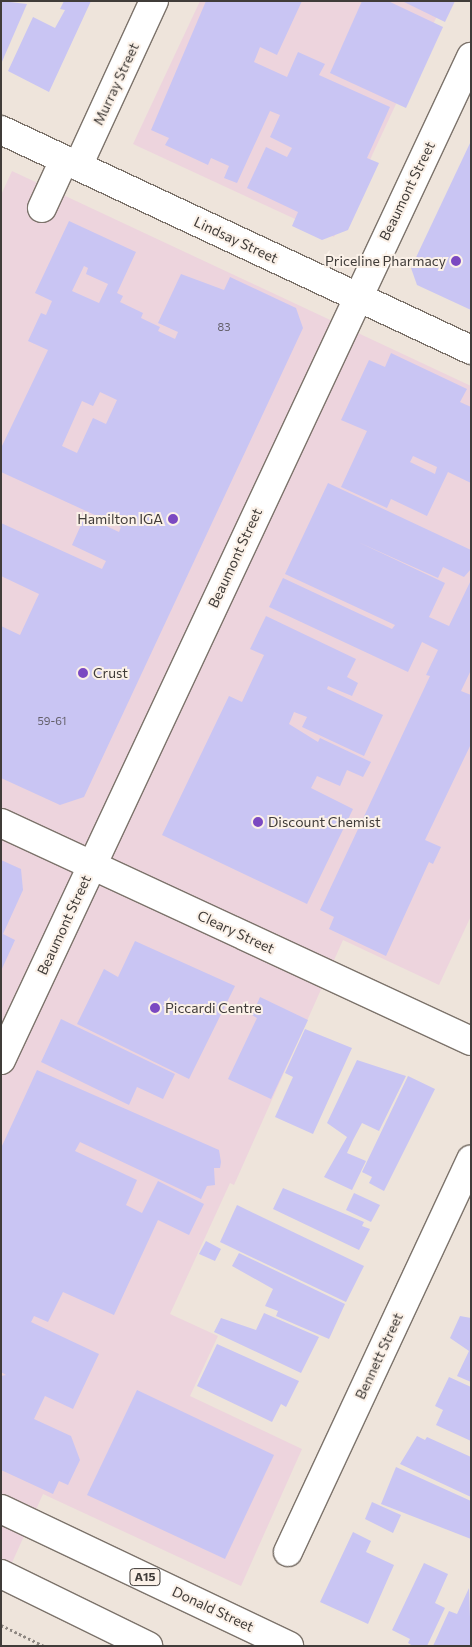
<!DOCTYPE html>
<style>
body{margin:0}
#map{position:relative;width:472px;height:1647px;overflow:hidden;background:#eee4db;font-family:Commissioner,sans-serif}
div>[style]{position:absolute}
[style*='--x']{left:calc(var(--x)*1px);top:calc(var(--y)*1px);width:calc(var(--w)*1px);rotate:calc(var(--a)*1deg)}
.commercial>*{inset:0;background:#edd4dd}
.building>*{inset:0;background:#c9c5f3}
.path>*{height:3px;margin-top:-1.5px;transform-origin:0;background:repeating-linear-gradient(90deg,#8f8882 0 2.5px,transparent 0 5px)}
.roads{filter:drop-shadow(1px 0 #7c736b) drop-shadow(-1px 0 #7c736b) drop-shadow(0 1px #7c736b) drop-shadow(0 -1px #7c736b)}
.minor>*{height:28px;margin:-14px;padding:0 14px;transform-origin:14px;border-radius:14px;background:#fff}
.major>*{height:28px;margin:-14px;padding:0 14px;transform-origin:14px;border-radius:14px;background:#fff}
.highway>*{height:28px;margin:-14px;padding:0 14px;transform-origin:14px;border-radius:14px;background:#fff}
.dots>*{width:14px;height:14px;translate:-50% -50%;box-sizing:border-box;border:2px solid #fbf1e8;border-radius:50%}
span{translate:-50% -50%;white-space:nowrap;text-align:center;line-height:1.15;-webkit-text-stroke:4px #fbf1e8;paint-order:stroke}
.number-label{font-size:11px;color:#625e68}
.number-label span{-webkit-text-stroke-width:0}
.shield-label span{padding:1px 4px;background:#fbf1e8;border:1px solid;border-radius:4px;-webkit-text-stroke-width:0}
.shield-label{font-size:12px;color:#403c39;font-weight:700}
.street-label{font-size:14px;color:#403c39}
.poi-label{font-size:14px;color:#403c39}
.right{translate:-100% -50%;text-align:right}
.left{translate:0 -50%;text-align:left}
.frame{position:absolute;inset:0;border:2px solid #403c39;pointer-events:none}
</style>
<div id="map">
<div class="commercial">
<div style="clip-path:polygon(200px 1px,444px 1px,334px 237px,133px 144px)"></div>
<div style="clip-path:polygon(12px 171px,471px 386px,471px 916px,439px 985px,343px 940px,234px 1185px,230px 1183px,170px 1314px,218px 1336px,190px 1396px,302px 1449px,241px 1586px,43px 1494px,1px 1587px,1px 195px)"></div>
</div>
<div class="building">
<div style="clip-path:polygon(1px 1px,27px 4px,1px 64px)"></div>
<div style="clip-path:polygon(64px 1px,91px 1px,49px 92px,8px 71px,33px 17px,55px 28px,65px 10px,60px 9px)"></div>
<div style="clip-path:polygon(206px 1px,302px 1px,277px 55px,260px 47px,254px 62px,287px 77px,298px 52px,325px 64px,319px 75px,390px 107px,367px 158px,379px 163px,348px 230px,322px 240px,292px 226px,298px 212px,247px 188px,266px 147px,287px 157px,292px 148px,270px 137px,280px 115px,270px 111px,237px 183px,224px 178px,229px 166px,211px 158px,208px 165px,165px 145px,169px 138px,151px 130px)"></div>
<div style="clip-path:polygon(362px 1px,388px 1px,443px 27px,406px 108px,330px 73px)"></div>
<div style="clip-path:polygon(402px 1px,455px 1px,445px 22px)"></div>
<div style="clip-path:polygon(471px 141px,471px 310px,417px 285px,411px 268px)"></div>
<div style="clip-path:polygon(evenodd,69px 221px,136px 252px,117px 293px,123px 296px,120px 302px,143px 313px,141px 318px,160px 327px,158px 331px,175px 339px,178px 332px,158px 323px,181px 274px,224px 290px,230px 277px,296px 308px,303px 328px,84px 797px,60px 805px,1px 778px,1px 626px,20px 635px,39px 594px,1px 576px,1px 523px,102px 569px,106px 561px,72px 545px,85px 516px,119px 532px,121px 527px,1px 472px,1px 448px,48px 350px,28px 341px,41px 313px,46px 315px,52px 301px,35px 293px,69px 221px,84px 266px,88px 268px,86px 274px,108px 284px,99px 303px,72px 291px,84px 266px,69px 221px,100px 392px,117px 400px,106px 424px,93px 418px,77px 453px,62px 446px,82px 401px,93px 406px,100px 392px)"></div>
<div style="clip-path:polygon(evenodd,391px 353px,467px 389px,460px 402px,471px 407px,471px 483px,448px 472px,427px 516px,391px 499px,387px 508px,341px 487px,367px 431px,341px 420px,369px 360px,385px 367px,391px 353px,413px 456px,437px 467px,435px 474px,410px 462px,413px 456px)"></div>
<div style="clip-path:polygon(328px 483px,471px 550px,471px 569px,464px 577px,443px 567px,438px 578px,358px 542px,445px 583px,429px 617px,449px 626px,471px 580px,471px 670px,461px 691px,471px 695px,471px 744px,425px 840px,441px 847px,433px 864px,429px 862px,386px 956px,329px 929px,334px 917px,320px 910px,430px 676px,426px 675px,438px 650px,422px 642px,408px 672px,269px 607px,283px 578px,392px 629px,395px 625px,285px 574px)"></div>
<div style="clip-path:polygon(266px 616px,356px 659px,347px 677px,358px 683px,352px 696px,328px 686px,327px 689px,383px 715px,364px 756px,302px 727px,307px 717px,294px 712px,289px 724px,318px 742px,320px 738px,371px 762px,363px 777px,347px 770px,340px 786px,317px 776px,311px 788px,353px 809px,307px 904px,162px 835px,229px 696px,242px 702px,264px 655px,250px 649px)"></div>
<div style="clip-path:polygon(1px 860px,21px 869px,23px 890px,3px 934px,15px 940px,1px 971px)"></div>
<div style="clip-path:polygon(135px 941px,235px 986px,189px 1079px,77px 1024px,104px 969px,118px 977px)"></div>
<div style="clip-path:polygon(260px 997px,308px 1020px,271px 1099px,228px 1079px,257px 1018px,252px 1015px)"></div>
<div style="clip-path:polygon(61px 1019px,175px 1074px,163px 1099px,137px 1087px,129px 1105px,41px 1062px)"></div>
<div style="clip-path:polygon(305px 1029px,352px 1048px,313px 1134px,275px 1117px,293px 1077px,285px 1073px)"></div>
<div style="clip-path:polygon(357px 1060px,406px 1076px,379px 1131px,362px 1123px,353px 1140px,347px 1153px,366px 1161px,352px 1190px,324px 1177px,347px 1137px,327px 1123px)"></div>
<div style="clip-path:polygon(37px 1070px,219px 1150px,221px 1162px,220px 1168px,214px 1168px,215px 1185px,207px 1186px,201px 1199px,80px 1142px,75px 1151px,137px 1180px,126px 1205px,142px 1213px,158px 1181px,204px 1204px,189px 1235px,158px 1220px,114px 1315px,63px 1292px,48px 1322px,34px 1316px,31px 1322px,99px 1354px,73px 1409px,45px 1396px,34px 1419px,71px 1436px,80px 1460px,68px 1485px,59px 1481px,53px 1494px,1px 1470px,1px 1376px,6px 1375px,1px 1372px,1px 1148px)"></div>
<div style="clip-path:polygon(408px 1076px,435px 1089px,384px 1191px,369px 1183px,372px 1177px,362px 1172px)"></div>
<div style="clip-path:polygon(283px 1188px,364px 1222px,362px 1226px,370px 1229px,359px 1250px,273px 1209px)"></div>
<div style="clip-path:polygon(354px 1193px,380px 1205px,371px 1222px,346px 1210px)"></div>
<div style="clip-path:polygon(237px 1205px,364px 1266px,346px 1302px,220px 1242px)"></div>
<div style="clip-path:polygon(206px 1241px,221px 1249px,215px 1261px,199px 1254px)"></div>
<div style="clip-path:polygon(239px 1253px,345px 1304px,329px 1339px,276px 1316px,278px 1311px,265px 1306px,273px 1289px,232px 1266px)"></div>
<div style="clip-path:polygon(264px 1313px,319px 1337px,301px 1373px,214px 1332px,221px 1318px,256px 1330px)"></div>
<div style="clip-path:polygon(460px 1316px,471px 1318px,471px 1382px,457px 1376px,469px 1351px,450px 1338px)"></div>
<div style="clip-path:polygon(217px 1344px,299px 1381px,286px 1407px,281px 1404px,272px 1422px,197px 1386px)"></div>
<div style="clip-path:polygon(449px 1377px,471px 1387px,471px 1441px,436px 1425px,443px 1410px,435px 1406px)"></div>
<div style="clip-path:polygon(137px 1390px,274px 1455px,225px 1559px,87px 1495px)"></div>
<div style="clip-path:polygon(417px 1436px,425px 1440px,427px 1437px,471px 1457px,471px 1497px,400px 1464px)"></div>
<div style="clip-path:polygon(396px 1467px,471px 1501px,471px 1539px,381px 1504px)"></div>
<div style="clip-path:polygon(372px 1502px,401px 1515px,393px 1533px,365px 1519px)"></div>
<div style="clip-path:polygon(353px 1532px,371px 1541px,366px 1552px,394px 1565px,368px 1624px,320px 1602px)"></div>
<div style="clip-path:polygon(424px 1563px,448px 1574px,435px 1603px,445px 1608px,427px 1646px,413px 1646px,408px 1643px,410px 1639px,392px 1630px)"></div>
<div style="clip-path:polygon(469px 1588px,471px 1646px,433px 1646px,449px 1611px,457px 1614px)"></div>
</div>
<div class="path">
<div style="--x:1;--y:1625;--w:48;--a:26"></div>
</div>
<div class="roads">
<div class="minor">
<div style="--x:1;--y:130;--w:519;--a:25.08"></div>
<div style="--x:78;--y:166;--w:182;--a:-65.3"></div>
<div style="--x:42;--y:208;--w:53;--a:-65.4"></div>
<div style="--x:1;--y:823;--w:518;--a:24.88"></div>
<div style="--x:288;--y:1552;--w:433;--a:-65"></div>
</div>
<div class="major">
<div style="--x:1;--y:1060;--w:1108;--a:-64.89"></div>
</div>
<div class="highway">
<div style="--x:1;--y:1509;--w:319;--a:25.4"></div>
<div style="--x:1;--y:1574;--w:164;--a:26.1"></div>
</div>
</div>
<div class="dots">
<div style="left:456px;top:261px;background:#7b49c1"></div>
<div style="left:173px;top:519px;background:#7b49c1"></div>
<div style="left:83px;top:673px;background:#7b49c1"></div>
<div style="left:258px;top:822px;background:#7b49c1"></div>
<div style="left:155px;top:1008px;background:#7b49c1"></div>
</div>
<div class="number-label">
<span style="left:224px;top:327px">83</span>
<span style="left:52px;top:721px">59-61</span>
</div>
<div class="shield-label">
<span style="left:145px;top:1577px">A15</span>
</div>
<div class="street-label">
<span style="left:116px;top:84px;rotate:-65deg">Murray Street</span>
<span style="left:407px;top:191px;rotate:-64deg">Beaumont Street</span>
<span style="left:236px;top:240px;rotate:25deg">Lindsay Street</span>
<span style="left:235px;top:558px;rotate:-65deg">Beaumont Street</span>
<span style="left:64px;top:925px;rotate:-65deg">Beaumont Street</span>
<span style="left:236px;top:932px;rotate:25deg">Cleary Street</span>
<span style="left:379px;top:1356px;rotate:-65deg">Bennett Street</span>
<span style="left:213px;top:1609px;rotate:25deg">Donald Street</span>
</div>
<div class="poi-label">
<span class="right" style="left:446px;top:261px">Priceline Pharmacy</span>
<span class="right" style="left:163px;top:519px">Hamilton IGA</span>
<span class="left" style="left:93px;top:673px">Crust</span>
<span class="left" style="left:268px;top:822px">Discount Chemist</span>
<span class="left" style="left:165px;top:1008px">Piccardi Centre</span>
</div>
<div class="frame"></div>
</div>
